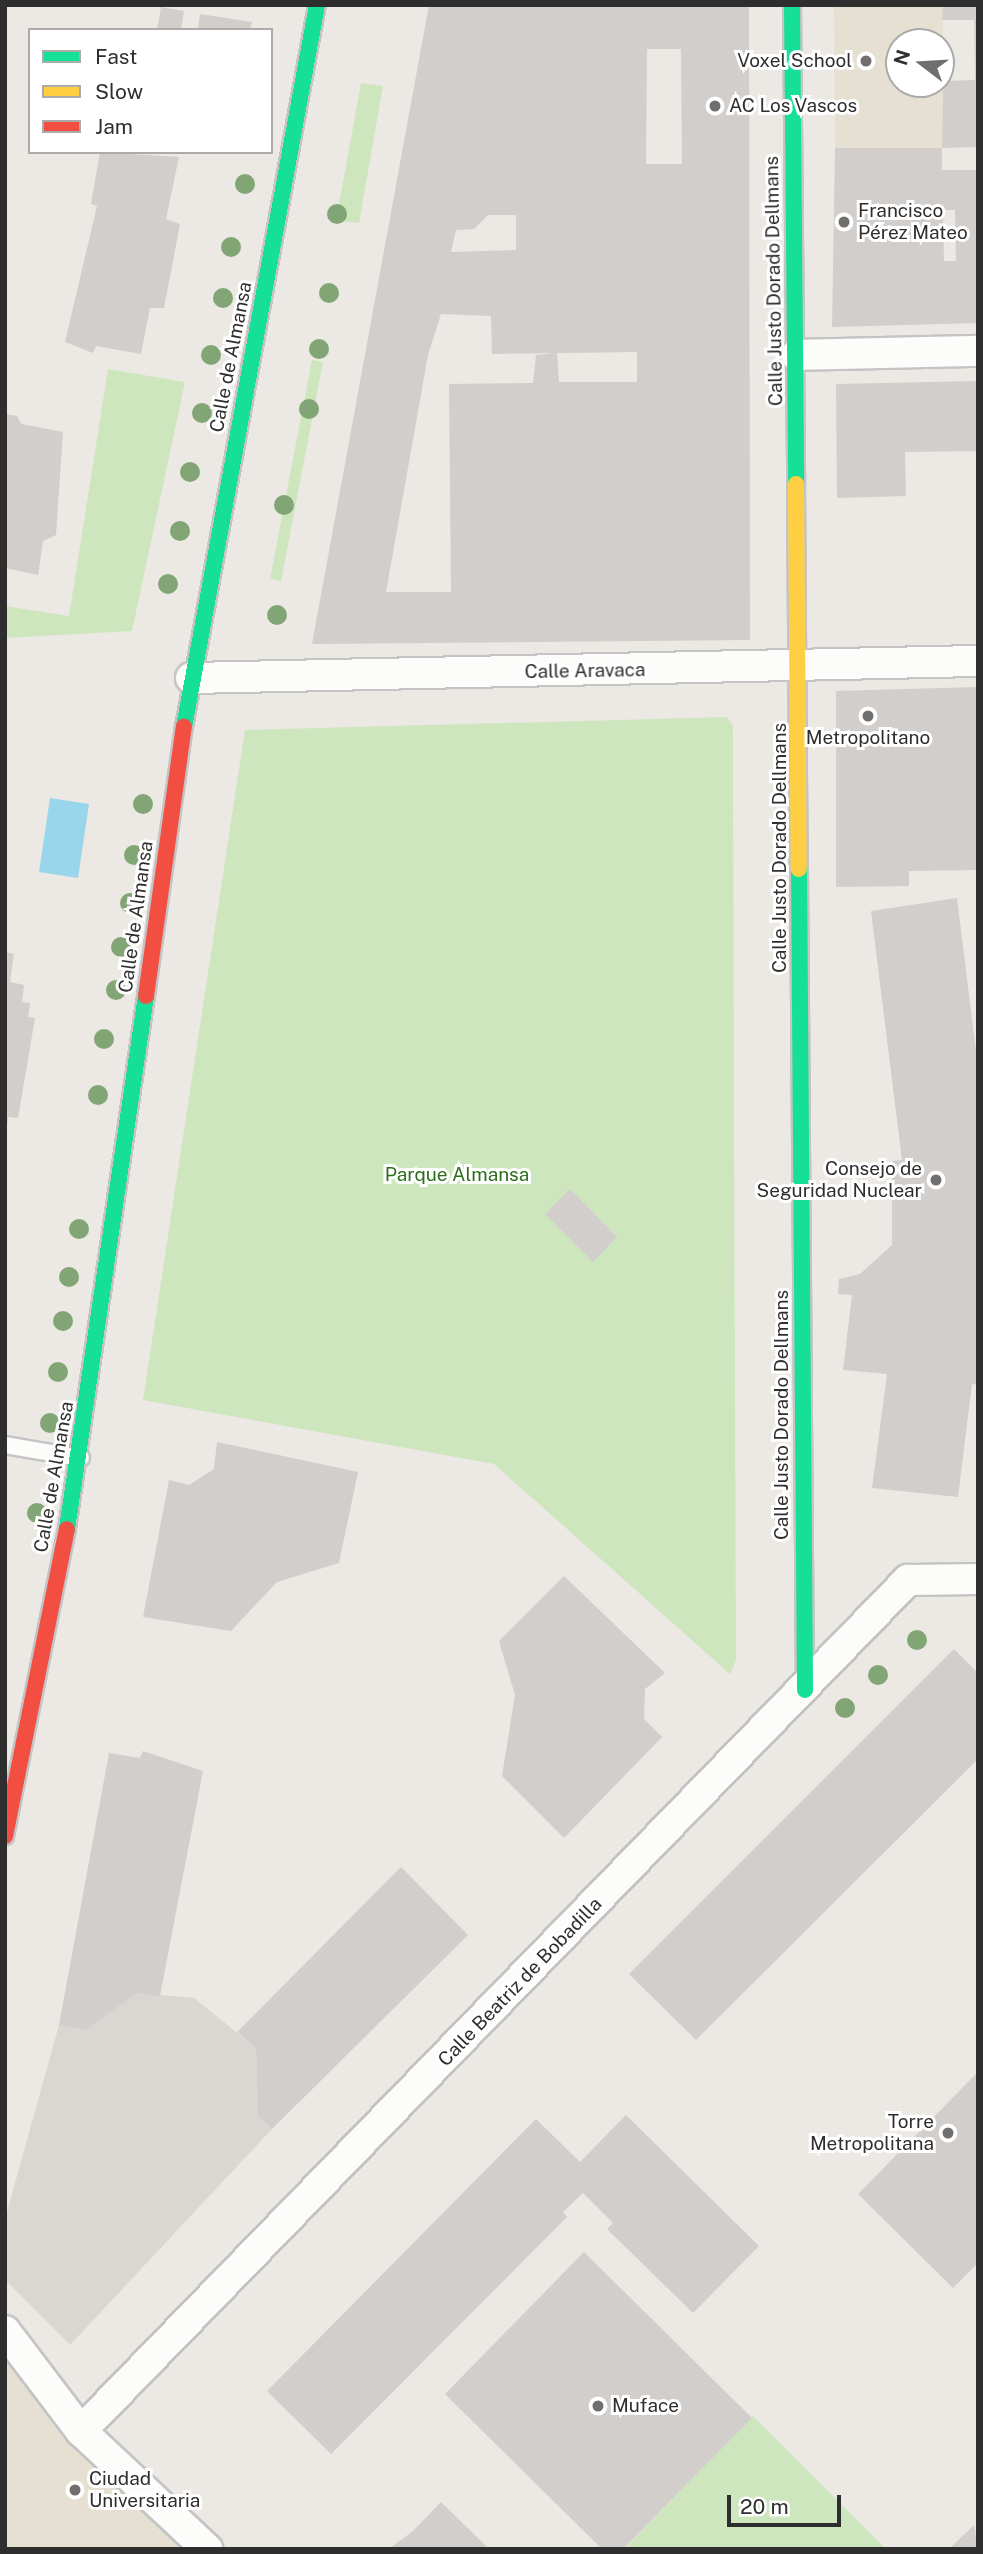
<!DOCTYPE html>
<meta charset="utf-8">
<style>
body{margin:0}
#map{position:relative;width:983px;height:2554px;overflow:hidden;background:#ece8e4;font-family:"Public Sans",sans-serif}
div>[style]{position:absolute}
[style*='--x']{left:calc(var(--x)*1px);top:calc(var(--y)*1px);width:calc(var(--w)*1px);rotate:calc(var(--a)*1deg)}
.education>*{inset:0;background:#e6e0d3}
.green>*{inset:0;background:#cee6be}
.plaza>*{inset:0;background:#dad6d2}
.water>*{inset:0;background:#99d6ec}
.building>*{inset:0;background:#d1cecb}
.roads{filter:drop-shadow(2px 0 #c5c4c5) drop-shadow(-2px 0 #c5c4c5) drop-shadow(0 2px #c5c4c5) drop-shadow(0 -2px #c5c4c5)}
.lane>*{height:16px;margin:-8px;padding:0 8px;transform-origin:8px;border-radius:8px;background:#fcfcfb}
.street>*{height:30px;margin:-15px;padding:0 15px;transform-origin:15px;border-radius:15px;background:#fcfcfb}
.fast>*{height:16px;margin:-8px;padding:0 8px;transform-origin:8px;border-radius:8px;background:#16e098}
.slow>*{height:16px;margin:-8px;padding:0 8px;transform-origin:8px;border-radius:8px;background:#ffcf43}
.jam>*{height:16px;margin:-8px;padding:0 8px;transform-origin:8px;border-radius:8px;background:#f24e42}
.trees>*{width:20px;height:20px;margin:-10px;border-radius:50%;background:#82a575}
.dots>*{width:19px;height:19px;translate:-50% -50%;box-sizing:border-box;border:4px solid #fff;border-radius:50%}
span{translate:-50% -50%;white-space:nowrap;text-align:center;line-height:1.15;-webkit-text-stroke:6px #fff;paint-order:stroke}
.poi-label{font-size:19px;color:#2e2e2e}
.right{translate:-100% -50%;text-align:right}
.left{translate:0 -50%;text-align:left}
.street-label{font-size:19px;color:#2e2e2e}
.park-label{font-size:19px;color:#2c6e1b}
.frame{position:absolute;inset:0;border:7px solid #2e2e2e;pointer-events:none}
.legend{position:absolute;left:28px;top:28px;width:245px;height:126px;box-sizing:border-box;background:#fff;border:2px solid #ababab;margin:0;padding:9px 12px;list-style:none;font-size:21px;color:#2e2e2e}
.legend li{display:flex;align-items:center;gap:14px;height:35px}
.legend b{width:35px;border:2px solid #ababab}
.north{position:absolute;left:885px;top:28px;width:70px;height:70px;box-sizing:border-box;background:#fff;border:2px solid #ababab;border-radius:50%;rotate:287deg;font-size:19px;font-weight:700;line-height:28px;text-align:center;color:#2e2e2e}
.north::after{content:'';display:block;margin:auto;width:24px;height:32px;background:#706f6e;clip-path:polygon(50% 0,100% 100%,50% 72%,0 100%)}
.scale{position:absolute;left:727px;top:2495px;width:114px;height:32px;box-sizing:border-box;border:4px solid #2e2e2e;border-top:0;padding-left:9px;font-size:21px;line-height:24px;white-space:nowrap;color:#2e2e2e;-webkit-text-stroke:5px #fff;paint-order:stroke}
</style>
<div id="map">
<div class="education">
<div style="clip-path:polygon(evenodd,834px 5px,943px 5px,942px 148px,835px 148px,834px 5px,899px 42px,941px 42px,941px 84px,899px 84px,899px 42px)"></div>
<div style="clip-path:polygon(5px 2364px,35px 2374px,208px 2549px,5px 2549px)"></div>
</div>
<div class="green">
<div style="clip-path:polygon(361px 83px,383px 86px,359px 223px,336px 221px)"></div>
<div style="clip-path:polygon(312px 360px,323px 362px,281px 581px,270px 579px)"></div>
<div style="clip-path:polygon(108px 369px,185px 382px,132px 631px,5px 638px,5px 606px,69px 616px)"></div>
<div style="clip-path:polygon(727px 717px,733px 726px,734px 1129px,736px 1660px,730px 1674px,494px 1464px,143px 1400px,245px 730px)"></div>
<div style="clip-path:polygon(753px 2416px,886px 2549px,624px 2549px)"></div>
</div>
<div class="plaza">
<div style="clip-path:polygon(138px 1993px,194px 1998px,256px 2048px,258px 2116px,272px 2129px,70px 2345px,5px 2280px,5px 2219px,59px 2025px,85px 2030px)"></div>
</div>
<div class="water">
<div style="clip-path:polygon(50px 798px,89px 804px,78px 878px,39px 872px)"></div>
</div>
<div class="building">
<div style="clip-path:polygon(evenodd,429px 5px,749px 5px,750px 640px,312px 644px,429px 5px,647px 49px,681px 49px,682px 164px,646px 164px,647px 49px,429px 5px,488px 215px,516px 215px,516px 250px,451px 252px,456px 230px,474px 229px,488px 215px,429px 5px,441px 314px,491px 316px,492px 354px,637px 352px,637px 382px,559px 382px,557px 353px,536px 355px,533px 383px,449px 384px,451px 592px,386px 592px,428px 355px,441px 314px)"></div>
<div style="clip-path:polygon(943px 5px,978px 5px,978px 147px,942px 148px,943px 81px,975px 80px,974px 20px,942px 20px)"></div>
<div style="clip-path:polygon(161px 7px,184px 11px,181px 30px,157px 30px)"></div>
<div style="clip-path:polygon(200px 14px,252px 22px,250px 30px,198px 30px)"></div>
<div style="clip-path:polygon(evenodd,835px 148px,942px 148px,942px 170px,978px 170px,978px 323px,832px 327px,835px 148px,943px 210px,955px 210px,956px 261px,944px 261px,943px 210px)"></div>
<div style="clip-path:polygon(100px 152px,179px 157px,166px 219px,180px 224px,164px 308px,150px 308px,141px 354px,96px 346px,93px 353px,65px 342px,97px 206px,91px 204px)"></div>
<div style="clip-path:polygon(978px 381px,978px 451px,905px 452px,906px 496px,837px 498px,836px 384px)"></div>
<div style="clip-path:polygon(5px 414px,17px 416px,21px 424px,63px 432px,56px 535px,43px 541px,38px 575px,5px 568px)"></div>
<div style="clip-path:polygon(978px 687px,978px 870px,909px 871px,909px 886px,836px 887px,836px 691px)"></div>
<div style="clip-path:polygon(957px 898px,978px 1068px,978px 1385px,972px 1384px,958px 1497px,872px 1488px,887px 1374px,843px 1370px,852px 1295px,838px 1294px,839px 1279px,860px 1274px,892px 1245px,892px 1161px,902px 1160px,871px 911px)"></div>
<div style="clip-path:polygon(5px 952px,14px 954px,10px 982px,24px 985px,22px 1002px,30px 1003px,28px 1017px,35px 1018px,18px 1118px,8px 1117px,7px 1126px)"></div>
<div style="clip-path:polygon(570px 1189px,617px 1237px,593px 1262px,545px 1214px)"></div>
<div style="clip-path:polygon(217px 1442px,358px 1472px,339px 1563px,277px 1582px,231px 1631px,143px 1617px,169px 1480px,189px 1485px,214px 1469px)"></div>
<div style="clip-path:polygon(564px 1576px,665px 1673px,645px 1689px,644px 1719px,662px 1737px,564px 1838px,502px 1776px,515px 1695px,499px 1641px)"></div>
<div style="clip-path:polygon(954px 1649px,978px 1673px,978px 1759px,696px 2040px,629px 1974px)"></div>
<div style="clip-path:polygon(143px 1751px,203px 1771px,160px 1996px,138px 1993px,85px 2030px,59px 2025px,109px 1753px,140px 1758px)"></div>
<div style="clip-path:polygon(401px 1867px,468px 1935px,272px 2129px,258px 2116px,256px 2048px,237px 2032px)"></div>
<div style="clip-path:polygon(978px 2072px,978px 2263px,953px 2288px,858px 2194px)"></div>
<div style="clip-path:polygon(626px 2115px,759px 2246px,693px 2313px,607px 2229px,613px 2223px,583px 2193px,563px 2212px,567px 2217px,331px 2454px,267px 2391px,536px 2119px,580px 2162px)"></div>
<div style="clip-path:polygon(584px 2252px,752px 2418px,623px 2549px,602px 2549px,445px 2394px)"></div>
<div style="clip-path:polygon(441px 2502px,489px 2549px,389px 2549px,413px 2531px)"></div>
<div style="clip-path:polygon(974px 2525px,978px 2549px,949px 2549px)"></div>
</div>
<div class="roads">
<div class="lane">
<div style="--x:5;--y:1445;--w:77;--a:9.7"></div>
</div>
<div class="street">
<div style="--x:796;--y:355;--w:182;--a:-1.3"></div>
<div style="--x:191;--y:678;--w:787;--a:-1.24"></div>
<div style="--x:5;--y:2331;--w:126;--a:52.8"></div>
<div style="--x:81;--y:2431;--w:173;--a:43.1"></div>
<div style="--x:81;--y:2431;--w:1187;--a:-45.82"></div>
<div style="--x:908;--y:1580;--w:70;--a:-0.8"></div>
</div>
<div class="fast">
<div style="--x:792;--y:5;--w:479;--a:89.5"></div>
<div style="--x:184;--y:727;--w:734;--a:-79.56"></div>
<div style="--x:799;--y:869;--w:821;--a:89.58"></div>
<div style="--x:67;--y:1529;--w:539;--a:-81.57"></div>
</div>
<div class="slow">
<div style="--x:796;--y:484;--w:385;--a:89.6"></div>
</div>
<div class="jam">
<div style="--x:146;--y:996;--w:272;--a:-82"></div>
<div style="--x:5;--y:1836;--w:313;--a:-78.6"></div>
</div>
</div>
<div class="trees">
<div style="left:245px;top:184px"></div>
<div style="left:337px;top:214px"></div>
<div style="left:231px;top:247px"></div>
<div style="left:329px;top:293px"></div>
<div style="left:223px;top:298px"></div>
<div style="left:319px;top:349px"></div>
<div style="left:211px;top:355px"></div>
<div style="left:309px;top:409px"></div>
<div style="left:202px;top:413px"></div>
<div style="left:190px;top:472px"></div>
<div style="left:284px;top:505px"></div>
<div style="left:180px;top:531px"></div>
<div style="left:168px;top:584px"></div>
<div style="left:277px;top:615px"></div>
<div style="left:143px;top:804px"></div>
<div style="left:134px;top:855px"></div>
<div style="left:130px;top:903px"></div>
<div style="left:121px;top:947px"></div>
<div style="left:116px;top:990px"></div>
<div style="left:104px;top:1039px"></div>
<div style="left:98px;top:1095px"></div>
<div style="left:79px;top:1229px"></div>
<div style="left:69px;top:1277px"></div>
<div style="left:63px;top:1321px"></div>
<div style="left:58px;top:1372px"></div>
<div style="left:50px;top:1423px"></div>
<div style="left:37px;top:1513px"></div>
<div style="left:917px;top:1640px"></div>
<div style="left:878px;top:1675px"></div>
<div style="left:845px;top:1708px"></div>
</div>
<div class="dots">
<div style="left:866px;top:61px;background:#706f6e"></div>
<div style="left:715px;top:106px;background:#706f6e"></div>
<div style="left:844px;top:222px;background:#706f6e"></div>
<div style="left:868px;top:716px;background:#706f6e"></div>
<div style="left:936px;top:1180px;background:#706f6e"></div>
<div style="left:948px;top:2133px;background:#706f6e"></div>
<div style="left:598px;top:2406px;background:#706f6e"></div>
<div style="left:75px;top:2490px;background:#706f6e"></div>
</div>
<div class="poi-label">
<span class="right" style="left:852px;top:61px">Voxel School</span>
<span class="left" style="left:729px;top:106px">AC Los Vascos</span>
<span class="left" style="left:858px;top:222px">Francisco<br>Pérez Mateo</span>
<span style="left:868px;top:738px">Metropolitano</span>
<span class="right" style="left:922px;top:1180px">Consejo de<br>Seguridad Nuclear</span>
<span class="right" style="left:934px;top:2133px">Torre<br>Metropolitana</span>
<span class="left" style="left:612px;top:2406px">Muface</span>
<span class="left" style="left:89px;top:2490px">Ciudad<br>Universitaria</span>
</div>
<div class="street-label">
<span style="left:774px;top:281px;rotate:-91deg">Calle Justo Dorado Dellmans</span>
<span style="left:231px;top:357px;rotate:-79deg">Calle de Almansa</span>
<span style="left:585px;top:671px;rotate:-1deg">Calle Aravaca</span>
<span style="left:780px;top:848px;rotate:-90deg">Calle Justo Dorado Dellmans</span>
<span style="left:136px;top:917px;rotate:-82deg">Calle de Almansa</span>
<span style="left:782px;top:1415px;rotate:-90deg">Calle Justo Dorado Dellmans</span>
<span style="left:54px;top:1477px;rotate:-80deg">Calle de Almansa</span>
<span style="left:520px;top:1982px;rotate:-46deg">Calle Beatriz de Bobadilla</span>
</div>
<div class="park-label">
<span style="left:457px;top:1175px">Parque Almansa</span>
</div>
<div class="frame"></div>
<ul class="legend">
<li><b style="height:9px;background:#16e098"></b>Fast</li>
<li><b style="height:9px;background:#ffcf43"></b>Slow</li>
<li><b style="height:9px;background:#f24e42"></b>Jam</li>
</ul>
<div class="north">N</div>
<div class="scale">20 m</div>
</div>
